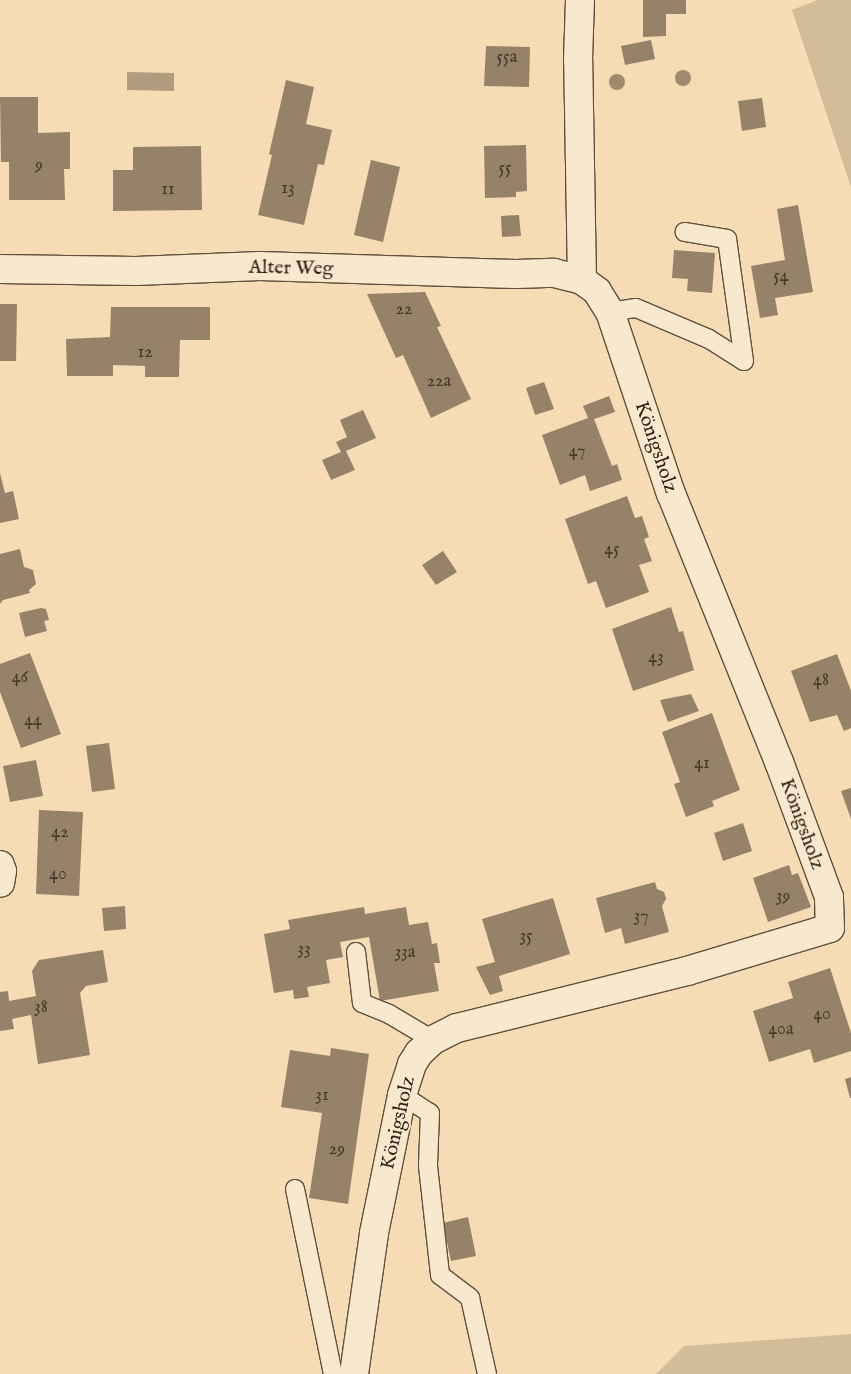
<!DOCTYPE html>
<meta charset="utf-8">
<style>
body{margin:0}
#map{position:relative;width:851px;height:1374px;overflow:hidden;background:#f5dcb4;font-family:"IM FELL English",serif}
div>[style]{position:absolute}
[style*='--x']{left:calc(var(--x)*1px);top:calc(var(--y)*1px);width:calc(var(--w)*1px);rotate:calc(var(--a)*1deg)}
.green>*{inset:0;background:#d3bc99}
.water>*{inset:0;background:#b19c7e}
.building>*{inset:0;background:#958268}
.roads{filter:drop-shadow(1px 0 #604f3d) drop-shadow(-1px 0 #604f3d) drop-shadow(0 1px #604f3d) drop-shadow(0 -1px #604f3d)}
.service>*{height:18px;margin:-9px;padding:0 9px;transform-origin:9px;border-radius:9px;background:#f8e8ce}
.minor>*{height:28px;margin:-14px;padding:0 14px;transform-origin:14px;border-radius:14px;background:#f8e8ce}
.trees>*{width:16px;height:16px;margin:-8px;border-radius:50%;background:#9e8a6f}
span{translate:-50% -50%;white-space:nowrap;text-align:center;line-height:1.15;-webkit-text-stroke:4px #f8e8ce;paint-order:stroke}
.number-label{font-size:18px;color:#48382a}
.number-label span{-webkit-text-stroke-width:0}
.street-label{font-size:20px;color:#2e2015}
</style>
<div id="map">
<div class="green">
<div style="clip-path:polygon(818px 0,851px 0,851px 187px,792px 10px)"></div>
<div style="clip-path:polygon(851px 1334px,851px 1374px,656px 1374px,684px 1346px)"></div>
</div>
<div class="water">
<div style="clip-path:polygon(127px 72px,174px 73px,174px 91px,127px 90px)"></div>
</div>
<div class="building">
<div style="clip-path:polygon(643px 0,686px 0,686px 14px,666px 14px,666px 36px,643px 37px)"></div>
<div style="clip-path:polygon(651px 40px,655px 59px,625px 65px,621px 46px)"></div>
<div style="clip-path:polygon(486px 46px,530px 47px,529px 87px,484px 86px)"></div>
<div style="clip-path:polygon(286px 80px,314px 87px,306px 124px,332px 130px,324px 165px,318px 164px,304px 225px,258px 215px,272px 155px,269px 154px)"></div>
<div style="clip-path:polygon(0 97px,38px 97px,38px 133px,70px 132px,70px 169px,64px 169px,65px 200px,9px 200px,9px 162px,1px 162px)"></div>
<div style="clip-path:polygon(762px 98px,766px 127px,742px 131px,738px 101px)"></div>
<div style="clip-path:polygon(526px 145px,527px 191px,516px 192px,516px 197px,485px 198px,484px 146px)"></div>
<div style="clip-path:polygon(201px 146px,202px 210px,113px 211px,113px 170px,133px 170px,133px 147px)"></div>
<div style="clip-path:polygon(371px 160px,400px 167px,383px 242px,354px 235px)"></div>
<div style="clip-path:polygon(798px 205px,813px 292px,775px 298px,778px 315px,760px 318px,751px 266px,785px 260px,777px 209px)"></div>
<div style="clip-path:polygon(519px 215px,521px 236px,502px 237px,501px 216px)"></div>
<div style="clip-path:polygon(674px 250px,715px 253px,712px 293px,687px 291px,688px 279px,672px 278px)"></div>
<div style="clip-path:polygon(425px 292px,441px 326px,437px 327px,471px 399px,431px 418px,403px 355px,396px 358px,367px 294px)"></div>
<div style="clip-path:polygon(0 304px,17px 304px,16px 361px,0 361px)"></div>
<div style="clip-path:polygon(111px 307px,210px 307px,210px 340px,180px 340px,179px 377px,145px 377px,145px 366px,113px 365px,113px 376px,67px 376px,66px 339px,110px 337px)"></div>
<div style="clip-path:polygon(544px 382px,554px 409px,535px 415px,526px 388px)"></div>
<div style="clip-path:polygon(609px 396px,615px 412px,594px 419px,612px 466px,617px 464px,622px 480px,590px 491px,585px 475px,560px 485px,542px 435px,588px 418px,583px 406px)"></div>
<div style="clip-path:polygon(363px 410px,376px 438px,346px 451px,355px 470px,331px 480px,322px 460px,341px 452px,336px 442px,347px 437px,340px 420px)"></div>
<div style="clip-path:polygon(0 473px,5px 493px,13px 491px,19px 519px,0 523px)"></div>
<div style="clip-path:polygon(627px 496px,635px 518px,642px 516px,649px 537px,644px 539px,652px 561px,639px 565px,649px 592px,606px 608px,596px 581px,588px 584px,565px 519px)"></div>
<div style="clip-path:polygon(20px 549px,24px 567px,33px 570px,36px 584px,29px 590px,30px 593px,3px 600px,0 604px,0 554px)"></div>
<div style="clip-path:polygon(443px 551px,457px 572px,436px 585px,422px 565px)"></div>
<div style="clip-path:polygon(671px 607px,679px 632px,683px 631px,694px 670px,633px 691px,612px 629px)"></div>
<div style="clip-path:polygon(41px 608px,46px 609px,49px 620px,44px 621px,47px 631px,25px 637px,19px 613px)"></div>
<div style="clip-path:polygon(30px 653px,61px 734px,21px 748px,0 692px,0 664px)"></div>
<div style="clip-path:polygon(837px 654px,851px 691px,851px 728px,844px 731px,837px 715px,810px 722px,791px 671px)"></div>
<div style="clip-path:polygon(691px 694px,699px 711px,668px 722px,660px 700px)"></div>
<div style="clip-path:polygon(712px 713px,740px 790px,712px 801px,714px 806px,686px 817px,674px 784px,680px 782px,662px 732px)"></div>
<div style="clip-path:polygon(109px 743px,115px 789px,92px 792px,86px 746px)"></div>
<div style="clip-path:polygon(36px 760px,43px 796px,10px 802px,3px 766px)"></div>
<div style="clip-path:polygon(851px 788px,851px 819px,841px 791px)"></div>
<div style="clip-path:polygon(39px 810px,83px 812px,79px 896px,36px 894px)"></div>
<div style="clip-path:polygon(743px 823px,752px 851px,723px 861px,714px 833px)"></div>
<div style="clip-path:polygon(789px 865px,792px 875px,798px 873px,811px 907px,768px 922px,753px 878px)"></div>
<div style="clip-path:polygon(655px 882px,657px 889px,664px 892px,666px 899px,662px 906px,669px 932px,625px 944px,621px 928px,605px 933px,596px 898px)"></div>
<div style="clip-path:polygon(553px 898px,570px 954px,499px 976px,503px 991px,490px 995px,476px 967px,495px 962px,482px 919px)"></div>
<div style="clip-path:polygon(125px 906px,126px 929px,104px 931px,102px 908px)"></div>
<div style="clip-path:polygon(364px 907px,365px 914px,406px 907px,409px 925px,428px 922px,432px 944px,437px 943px,440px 963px,434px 963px,439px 991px,380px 1001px,369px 937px,340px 942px,343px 957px,326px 960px,330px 983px,307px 987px,309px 997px,294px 999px,293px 990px,274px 993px,264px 934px,290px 929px,288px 920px)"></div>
<div style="clip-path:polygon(103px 950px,108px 982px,86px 986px,80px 993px,90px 1055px,38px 1064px,31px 1015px,12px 1019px,14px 1029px,0 1031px,0 992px,8px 991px,9px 1001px,36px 996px,32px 971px,39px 960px)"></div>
<div style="clip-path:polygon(830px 968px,851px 1033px,851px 1051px,814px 1063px,810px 1049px,769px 1062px,753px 1011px,793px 998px,788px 982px)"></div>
<div style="clip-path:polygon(331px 1048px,369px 1054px,348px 1204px,309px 1198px,322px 1113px,281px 1107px,290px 1050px,330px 1056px)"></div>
<div style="clip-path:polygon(851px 1077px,851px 1098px,850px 1098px,845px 1079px)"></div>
<div style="clip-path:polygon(468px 1217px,476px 1256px,451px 1261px,443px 1223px)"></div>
</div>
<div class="roads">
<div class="service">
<div style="--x:610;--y:312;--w:26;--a:-9"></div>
<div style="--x:636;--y:308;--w:79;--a:23"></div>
<div style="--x:709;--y:339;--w:41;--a:32.2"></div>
<div style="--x:744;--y:361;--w:123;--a:-97.9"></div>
<div style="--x:727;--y:239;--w:43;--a:-170.5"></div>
<div style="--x:356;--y:952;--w:51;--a:83.3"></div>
<div style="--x:362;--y:1003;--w:29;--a:22"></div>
<div style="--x:389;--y:1014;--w:51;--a:30.6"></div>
<div style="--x:402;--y:1095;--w:33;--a:33"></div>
<div style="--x:430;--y:1113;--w:53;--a:92.2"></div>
<div style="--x:428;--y:1166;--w:110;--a:83.7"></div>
<div style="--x:440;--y:1275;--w:38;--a:37"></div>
<div style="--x:470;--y:1298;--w:78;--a:77.4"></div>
<div style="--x:295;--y:1189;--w:189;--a:78.4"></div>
</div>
<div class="minor">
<div style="--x:0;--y:269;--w:136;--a:0.8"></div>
<div style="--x:136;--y:271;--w:124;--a:-2.3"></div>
<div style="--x:260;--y:266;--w:256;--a:1.8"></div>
<div style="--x:516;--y:274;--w:38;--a:-2"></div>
<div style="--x:554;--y:273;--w:29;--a:14"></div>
<div style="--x:0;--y:865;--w:6;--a:72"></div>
<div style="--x:2;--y:871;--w:12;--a:99"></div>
<div style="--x:354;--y:1374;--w:142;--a:-81.9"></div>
<div style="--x:374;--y:1233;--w:141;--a:-78.5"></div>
<div style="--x:402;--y:1095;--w:33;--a:-72"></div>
<div style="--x:412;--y:1064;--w:13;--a:-58"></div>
<div style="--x:419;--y:1053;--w:19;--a:-43"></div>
<div style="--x:433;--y:1040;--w:27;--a:-27"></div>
<div style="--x:457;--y:1028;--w:237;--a:-13.9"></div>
<div style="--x:687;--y:971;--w:149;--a:-16.7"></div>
<div style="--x:830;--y:928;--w:31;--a:-92"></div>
<div style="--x:829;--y:897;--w:144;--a:-110.3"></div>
<div style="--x:779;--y:762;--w:289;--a:-111.9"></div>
<div style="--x:671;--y:494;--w:192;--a:-108.5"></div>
<div style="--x:610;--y:312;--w:25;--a:-122"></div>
<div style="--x:597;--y:291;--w:19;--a:-144"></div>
<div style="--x:582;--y:280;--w:220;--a:-91"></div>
<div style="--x:578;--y:60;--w:60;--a:-88.1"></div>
</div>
</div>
<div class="trees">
<div style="left:683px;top:78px"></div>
<div style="left:617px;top:82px"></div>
</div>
<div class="number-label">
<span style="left:507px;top:58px">55a</span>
<span style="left:39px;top:166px">9</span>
<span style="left:505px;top:169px">55</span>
<span style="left:288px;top:189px">13</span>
<span style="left:168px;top:190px">11</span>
<span style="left:781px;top:277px">54</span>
<span style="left:404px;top:310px">22</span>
<span style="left:145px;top:353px">12</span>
<span style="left:439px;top:382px">22a</span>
<span style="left:577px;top:452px">47</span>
<span style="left:612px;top:550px">45</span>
<span style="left:656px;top:658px">43</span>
<span style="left:20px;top:678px">46</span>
<span style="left:821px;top:681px">48</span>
<span style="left:33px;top:721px">44</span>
<span style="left:702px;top:764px">41</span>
<span style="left:60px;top:833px">42</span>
<span style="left:58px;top:875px">40</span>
<span style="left:783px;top:897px">39</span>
<span style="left:641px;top:917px">37</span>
<span style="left:526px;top:937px">35</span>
<span style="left:304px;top:950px">33</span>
<span style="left:405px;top:953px">33a</span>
<span style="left:41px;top:1008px">38</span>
<span style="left:822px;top:1015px">40</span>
<span style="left:781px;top:1030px">40a</span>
<span style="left:322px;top:1096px">31</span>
<span style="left:337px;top:1150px">29</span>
</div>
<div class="street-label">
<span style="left:291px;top:268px;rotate:1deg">Alter Weg</span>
<span style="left:656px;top:447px;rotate:71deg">Königsholz</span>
<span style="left:802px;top:824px;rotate:70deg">Königsholz</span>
<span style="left:398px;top:1123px;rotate:-77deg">Königsholz</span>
</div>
</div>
